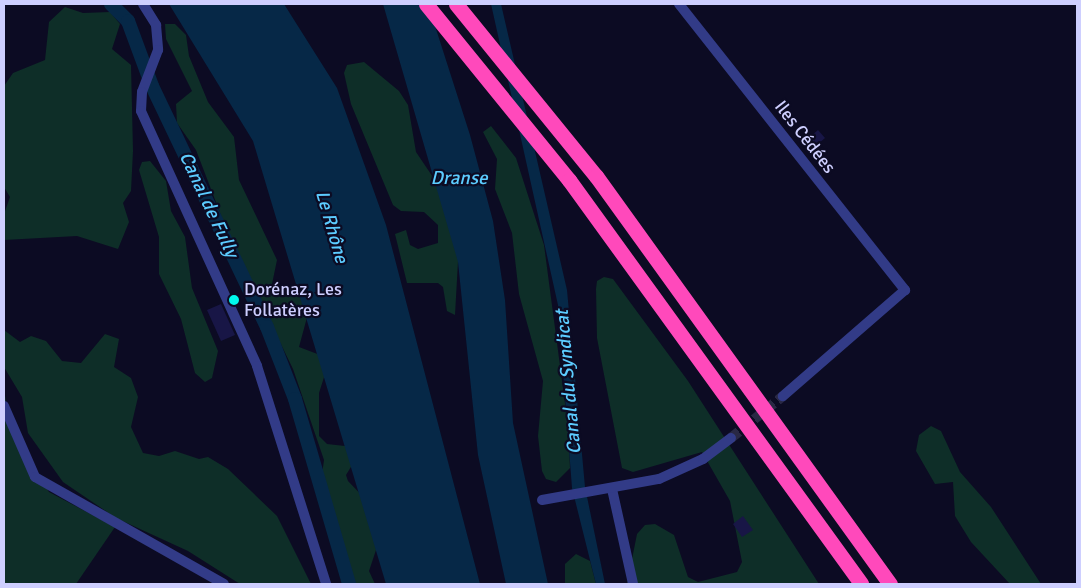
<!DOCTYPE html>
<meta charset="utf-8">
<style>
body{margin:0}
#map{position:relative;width:1081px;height:588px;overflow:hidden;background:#0c0b23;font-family:Signika,sans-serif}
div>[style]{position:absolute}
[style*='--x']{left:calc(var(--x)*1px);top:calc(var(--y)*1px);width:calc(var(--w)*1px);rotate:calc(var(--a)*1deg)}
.green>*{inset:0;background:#0e2e28}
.water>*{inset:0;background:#062847}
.canal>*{height:14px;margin:-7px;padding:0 7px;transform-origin:7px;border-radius:7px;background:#062847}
.building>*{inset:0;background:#181646}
.street-tunnel>*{height:10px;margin-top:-5px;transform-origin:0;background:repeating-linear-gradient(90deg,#292844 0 10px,transparent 0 15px)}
.street>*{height:10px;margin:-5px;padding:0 5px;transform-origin:5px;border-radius:5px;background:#323b87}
.highway>*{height:15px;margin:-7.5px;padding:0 7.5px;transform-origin:7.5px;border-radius:7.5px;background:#ff49bb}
.dots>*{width:14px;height:14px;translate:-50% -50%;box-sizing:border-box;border:2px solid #0c0b23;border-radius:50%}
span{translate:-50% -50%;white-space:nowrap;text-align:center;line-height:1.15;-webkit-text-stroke:4.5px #0c0b23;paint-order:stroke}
.street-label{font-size:18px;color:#cecfff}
.poi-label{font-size:18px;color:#cecfff}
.left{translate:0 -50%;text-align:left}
.water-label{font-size:19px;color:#5cccff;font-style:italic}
.frame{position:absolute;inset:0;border:5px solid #cecfff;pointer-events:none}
</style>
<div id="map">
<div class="green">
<div style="clip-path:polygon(65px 7px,83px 13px,110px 12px,120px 24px,112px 49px,131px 65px,133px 151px,131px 191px,123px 203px,129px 222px,118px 249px,77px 236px,4px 240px,4px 214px,10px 197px,4px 187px,4px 86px,13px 73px,45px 60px,49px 22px)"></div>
<div style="clip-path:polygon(165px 24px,175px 24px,186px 35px,189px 56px,208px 102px,234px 137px,239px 180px,277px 260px,272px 284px,306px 300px,309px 310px,299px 347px,320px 355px,326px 371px,319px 393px,319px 436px,327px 444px,354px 447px,357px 457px,346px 475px,348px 481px,371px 505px,381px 535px,369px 571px,375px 584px,353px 584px,320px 489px,324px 460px,293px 369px,232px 244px,196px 150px,177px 123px,176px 104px,192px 91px,166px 39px)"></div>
<div style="clip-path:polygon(364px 62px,399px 91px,408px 105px,416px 152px,449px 201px,459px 244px,455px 315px,447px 311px,443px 287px,438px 283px,407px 283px,395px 234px,406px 230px,410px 245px,418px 249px,438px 243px,438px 225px,424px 212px,401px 211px,393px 205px,351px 104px,344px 73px,347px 65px)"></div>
<div style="clip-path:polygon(491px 126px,516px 158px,544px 245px,568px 426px,570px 468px,556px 482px,546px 479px,542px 471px,538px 436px,543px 381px,519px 294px,512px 233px,495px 189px,497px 159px,483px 132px)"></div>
<div style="clip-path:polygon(150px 161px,166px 181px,171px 211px,185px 237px,192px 288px,218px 351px,212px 378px,205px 382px,195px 373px,181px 319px,159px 274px,159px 237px,139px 170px,142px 162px)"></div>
<div style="clip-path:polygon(604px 277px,613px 279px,688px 381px,819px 584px,627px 584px,637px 534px,645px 525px,655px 524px,674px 535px,688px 577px,698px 582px,737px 572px,742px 562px,730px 501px,702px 452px,633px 472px,622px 468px,597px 338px,596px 289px,597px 281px)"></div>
<div style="clip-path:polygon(4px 330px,20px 342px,31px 336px,46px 341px,62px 361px,81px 363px,105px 334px,119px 339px,114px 367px,131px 378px,138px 397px,131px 427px,143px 453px,159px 456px,175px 451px,199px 459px,208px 457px,228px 469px,277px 516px,311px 584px,240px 584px,188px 551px,116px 518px,63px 482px,28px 433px,22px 397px,4px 367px)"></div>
<div style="clip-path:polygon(4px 390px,13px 439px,49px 492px,115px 527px,76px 584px,4px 584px)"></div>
<div style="clip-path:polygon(931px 426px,941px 431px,960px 472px,991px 507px,1041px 584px,1010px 584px,971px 542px,955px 516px,953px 482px,935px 484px,916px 451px,919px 435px)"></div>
<div style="clip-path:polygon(576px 554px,590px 561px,596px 584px,565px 584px,565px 564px)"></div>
</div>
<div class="water">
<div style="clip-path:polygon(169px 4px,284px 4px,337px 88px,386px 225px,480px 584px,386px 584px,253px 141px)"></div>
<div style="clip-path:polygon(383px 4px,428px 4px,470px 135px,493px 221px,505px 300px,513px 423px,548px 584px,506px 584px,478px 455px,458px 262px)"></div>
<div style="clip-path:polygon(491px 4px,501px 4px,567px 290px,585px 487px,605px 584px,596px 584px,572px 488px,558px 305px)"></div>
</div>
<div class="canal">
<div style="--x:111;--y:4;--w:24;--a:45"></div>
<div style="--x:128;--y:21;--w:69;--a:69.7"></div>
<div style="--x:152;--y:86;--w:267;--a:64.5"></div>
<div style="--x:267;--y:327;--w:77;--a:68.7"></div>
<div style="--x:295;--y:399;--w:193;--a:73.7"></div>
</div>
<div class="building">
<div style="clip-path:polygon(818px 130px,825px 138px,811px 150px,804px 142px)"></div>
<div style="clip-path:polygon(221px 304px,235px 335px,221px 341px,207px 310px)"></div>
<div style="clip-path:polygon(743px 516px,753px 530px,742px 537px,733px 524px)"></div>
</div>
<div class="street-tunnel">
<div style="--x:731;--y:438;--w:67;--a:-38.9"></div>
</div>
<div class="street">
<div style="--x:143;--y:4;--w:25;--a:58"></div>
<div style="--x:156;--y:25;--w:25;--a:85"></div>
<div style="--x:158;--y:50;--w:45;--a:110.9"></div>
<div style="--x:142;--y:92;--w:19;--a:93"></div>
<div style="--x:141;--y:111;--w:280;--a:65.5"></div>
<div style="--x:257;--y:366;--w:229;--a:72.4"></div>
<div style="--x:679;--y:4;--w:365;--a:51.7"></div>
<div style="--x:905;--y:290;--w:162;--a:139"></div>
<div style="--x:4;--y:406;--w:77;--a:66.4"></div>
<div style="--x:35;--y:477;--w:217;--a:29.5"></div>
<div style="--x:612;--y:489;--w:97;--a:77.5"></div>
<div style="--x:542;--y:500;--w:119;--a:-10.2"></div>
<div style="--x:659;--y:479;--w:48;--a:-24.4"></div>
<div style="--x:703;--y:459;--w:35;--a:-37"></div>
</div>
<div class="highway">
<div style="--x:426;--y:4;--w:227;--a:50.9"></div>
<div style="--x:569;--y:180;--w:498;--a:54.1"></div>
<div style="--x:456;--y:4;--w:222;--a:50.9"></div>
<div style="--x:596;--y:176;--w:503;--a:54.22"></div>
</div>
<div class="dots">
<div style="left:234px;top:300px;background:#00f9ed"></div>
</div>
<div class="street-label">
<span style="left:805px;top:137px;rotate:52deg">Iles Cédées</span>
</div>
<div class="poi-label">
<span class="left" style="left:244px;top:300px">Dorénaz, Les<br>Follatères</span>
</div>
<div class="water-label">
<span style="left:459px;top:179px">Dranse</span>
<span style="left:208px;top:205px;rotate:65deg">Canal de Fully</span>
<span style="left:331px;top:227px;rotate:74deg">Le Rhône</span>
<span style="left:569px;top:382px;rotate:-95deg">Canal du Syndicat</span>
</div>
<div class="frame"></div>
</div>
